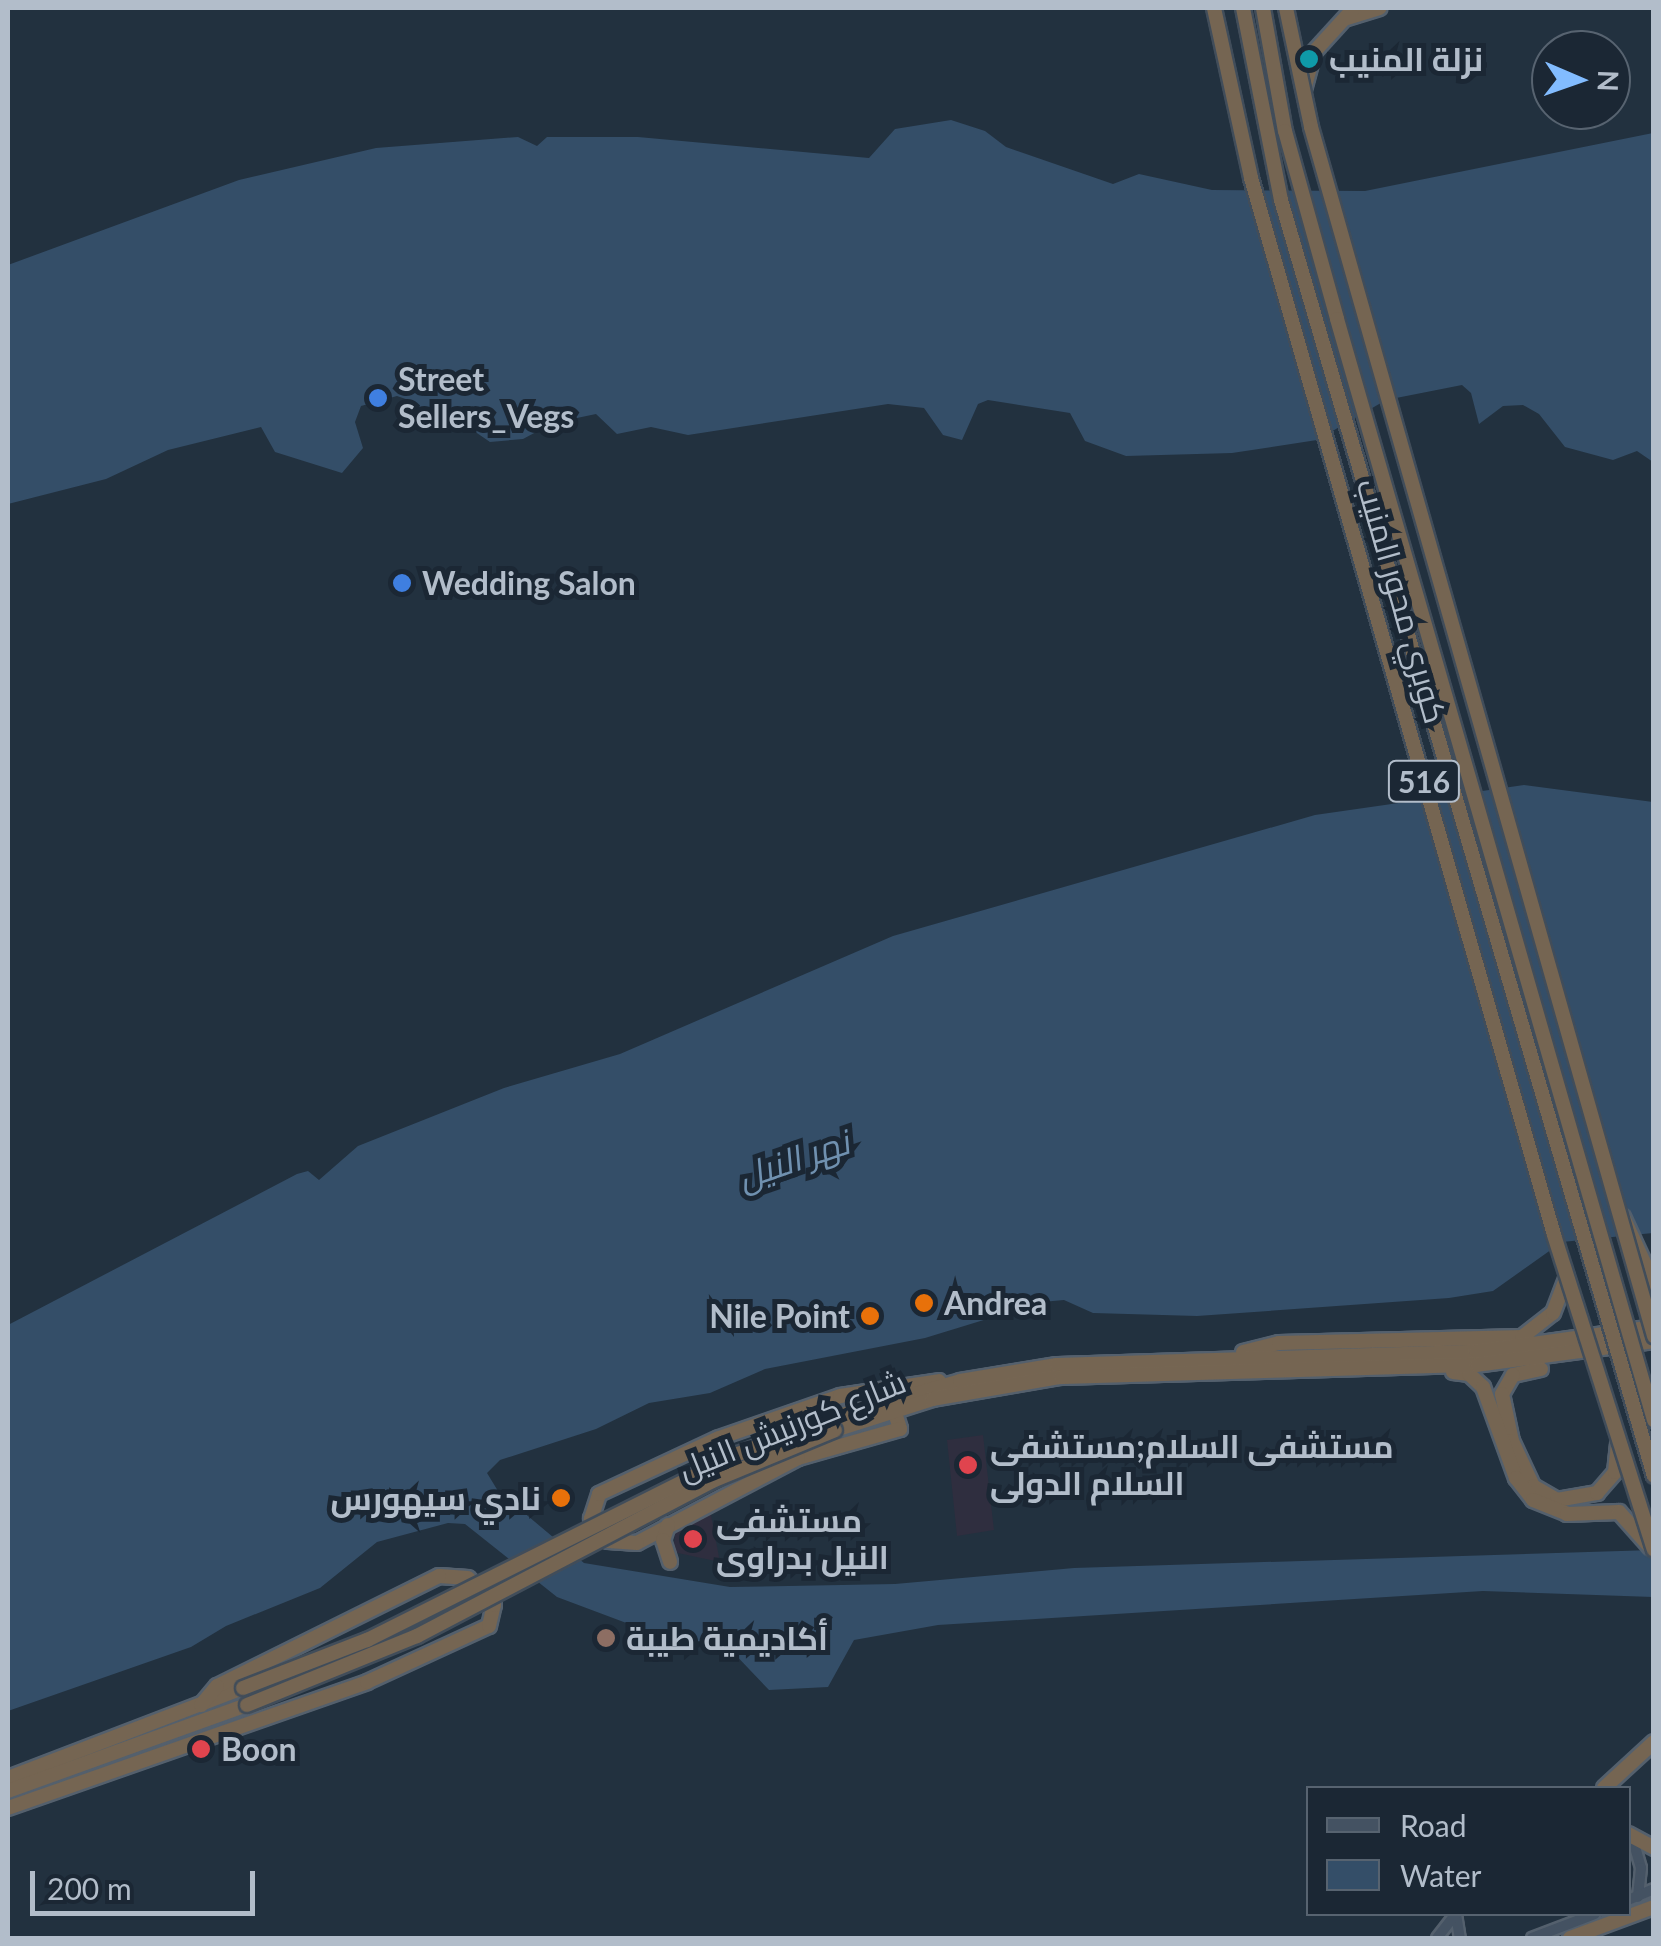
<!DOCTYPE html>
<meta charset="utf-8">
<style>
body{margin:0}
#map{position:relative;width:1661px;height:1946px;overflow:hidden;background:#22313f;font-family:Lato,Cairo,sans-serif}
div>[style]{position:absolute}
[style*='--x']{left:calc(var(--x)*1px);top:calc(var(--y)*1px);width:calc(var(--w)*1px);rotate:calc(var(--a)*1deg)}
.medical>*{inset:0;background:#2f2e3f}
.water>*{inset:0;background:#344e68}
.roads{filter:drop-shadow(2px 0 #54606d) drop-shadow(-2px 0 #54606d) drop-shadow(0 2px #54606d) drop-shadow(0 -2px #54606d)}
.secondary>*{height:10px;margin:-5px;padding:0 5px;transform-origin:5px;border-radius:5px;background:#445262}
.highway>*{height:14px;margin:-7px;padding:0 7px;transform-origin:7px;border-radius:7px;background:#756552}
.bridges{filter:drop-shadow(2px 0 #414d5a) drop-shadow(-2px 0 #414d5a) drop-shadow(0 2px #414d5a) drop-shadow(0 -2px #414d5a)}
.highway-bridge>*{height:14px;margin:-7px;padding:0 7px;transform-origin:7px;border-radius:7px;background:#756552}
.dots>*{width:28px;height:28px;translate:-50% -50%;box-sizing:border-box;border:5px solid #1b2734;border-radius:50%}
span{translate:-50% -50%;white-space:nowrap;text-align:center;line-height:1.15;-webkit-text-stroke:10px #1b2734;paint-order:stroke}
.shield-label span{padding:2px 8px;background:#1b2734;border:2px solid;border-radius:8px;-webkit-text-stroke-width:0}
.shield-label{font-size:30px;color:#b2bdca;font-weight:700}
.poi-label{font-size:32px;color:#b2bdca;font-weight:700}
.left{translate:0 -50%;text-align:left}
.right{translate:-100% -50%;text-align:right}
.street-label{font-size:32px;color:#b2bdca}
.water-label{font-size:35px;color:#7091b0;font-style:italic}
.frame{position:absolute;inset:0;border:10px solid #b2bdca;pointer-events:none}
.legend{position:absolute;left:1306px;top:1786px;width:325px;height:130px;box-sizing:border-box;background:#1b2734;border:2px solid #576370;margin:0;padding:12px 18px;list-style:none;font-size:30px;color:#b2bdca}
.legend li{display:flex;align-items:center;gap:20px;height:50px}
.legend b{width:50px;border:2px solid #576370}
.north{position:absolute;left:1531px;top:30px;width:100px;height:100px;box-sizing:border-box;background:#1b2734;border:2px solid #576370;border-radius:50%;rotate:92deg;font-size:28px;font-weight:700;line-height:40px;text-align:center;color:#b2bdca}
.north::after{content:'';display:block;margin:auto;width:35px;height:45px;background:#82bcff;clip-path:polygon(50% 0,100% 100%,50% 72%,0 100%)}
.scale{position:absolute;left:30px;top:1871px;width:225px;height:45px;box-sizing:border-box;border:5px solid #b2bdca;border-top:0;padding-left:12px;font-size:30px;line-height:35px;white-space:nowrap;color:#b2bdca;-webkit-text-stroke:8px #1b2734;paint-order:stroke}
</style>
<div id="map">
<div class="medical">
<div style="clip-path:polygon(983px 1435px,994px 1530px,957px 1536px,947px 1440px)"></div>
<div style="clip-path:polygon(710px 1510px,720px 1562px,673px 1552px,676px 1526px)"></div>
</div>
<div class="water">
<div style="clip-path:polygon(951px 120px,985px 131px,1006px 147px,1113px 184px,1139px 174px,1212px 190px,1365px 191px,1653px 133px,1653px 462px,1637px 451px,1613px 460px,1565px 447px,1539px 414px,1523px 405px,1503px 406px,1479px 424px,1471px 393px,1462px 385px,1386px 400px,1317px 440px,1232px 453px,1126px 456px,1085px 441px,1070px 413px,988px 400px,978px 404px,962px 440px,943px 435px,924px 408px,888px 404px,688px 435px,651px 427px,617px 434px,596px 414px,553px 423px,523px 439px,490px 442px,455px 418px,428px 423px,417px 403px,397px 396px,361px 406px,355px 422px,363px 448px,342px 473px,275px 452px,261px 427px,168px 450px,106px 479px,8px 504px,8px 265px,239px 180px,376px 148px,518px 137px,537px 146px,547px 137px,638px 137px,869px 158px,895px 129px)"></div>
<div style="clip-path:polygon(1524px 785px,1653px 802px,1653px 1233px,1562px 1242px,1493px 1291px,1449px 1298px,1197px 1316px,1093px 1313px,1064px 1300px,1042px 1302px,925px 1338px,765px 1369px,710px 1393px,649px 1403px,596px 1429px,500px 1460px,487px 1473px,498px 1491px,584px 1563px,730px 1587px,895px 1584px,1074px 1568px,1653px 1550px,1653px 1597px,1483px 1591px,938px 1625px,854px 1640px,828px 1687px,769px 1690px,729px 1648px,669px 1639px,557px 1597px,465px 1524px,448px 1523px,377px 1542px,320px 1588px,226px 1626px,191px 1647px,8px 1711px,8px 1325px,297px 1174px,308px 1171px,319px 1180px,358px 1146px,504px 1088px,620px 1054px,893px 936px,1315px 815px)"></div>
</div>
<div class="roads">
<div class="secondary">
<div style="--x:1635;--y:1847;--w:22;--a:74"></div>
<div style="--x:1641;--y:1868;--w:29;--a:96"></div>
<div style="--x:1628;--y:1900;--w:28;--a:-23"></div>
<div style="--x:1456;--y:1914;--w:24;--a:81"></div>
<div style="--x:1437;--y:1938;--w:31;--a:-52"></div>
<div style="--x:1532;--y:1938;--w:67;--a:-20.9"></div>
</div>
<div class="highway">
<div style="--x:1347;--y:18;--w:34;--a:-17"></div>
<div style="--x:1304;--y:90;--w:39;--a:-75"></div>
<div style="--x:1314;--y:52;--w:59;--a:-47.7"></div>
<div style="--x:1623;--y:1217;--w:74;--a:65.2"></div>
<div style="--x:1243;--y:1352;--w:37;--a:-14"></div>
<div style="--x:1279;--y:1343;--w:243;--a:-1.4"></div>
<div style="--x:1522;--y:1337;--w:39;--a:-38"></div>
<div style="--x:1553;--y:1313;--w:39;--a:-69"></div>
<div style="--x:1541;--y:1369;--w:29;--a:168"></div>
<div style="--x:1513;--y:1375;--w:22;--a:120"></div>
<div style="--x:1502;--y:1394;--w:48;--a:78"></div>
<div style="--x:1512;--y:1441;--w:50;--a:65"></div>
<div style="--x:1533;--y:1486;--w:28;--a:30"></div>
<div style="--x:1557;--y:1500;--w:41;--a:-9.9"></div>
<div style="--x:1597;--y:1493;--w:28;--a:-49"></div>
<div style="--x:1615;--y:1472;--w:30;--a:-84"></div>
<div style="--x:1453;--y:1372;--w:16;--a:7"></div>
<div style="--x:1469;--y:1374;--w:19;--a:43"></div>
<div style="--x:1483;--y:1387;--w:97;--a:70.1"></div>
<div style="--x:1516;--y:1478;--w:28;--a:52"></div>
<div style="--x:1533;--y:1500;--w:37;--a:22"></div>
<div style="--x:1567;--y:1514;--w:52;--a:-2.2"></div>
<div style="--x:1619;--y:1512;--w:47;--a:48.5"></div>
<div style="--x:894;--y:1410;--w:20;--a:72"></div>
<div style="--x:900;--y:1429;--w:106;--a:164.1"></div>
<div style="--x:798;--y:1458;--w:182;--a:152.2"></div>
<div style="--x:637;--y:1543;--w:29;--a:-176"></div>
<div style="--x:608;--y:1541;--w:28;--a:-128"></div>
<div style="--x:591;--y:1519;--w:26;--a:-72"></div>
<div style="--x:599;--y:1494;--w:132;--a:-25"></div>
<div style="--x:719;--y:1438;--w:128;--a:-19.1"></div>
<div style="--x:840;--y:1396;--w:100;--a:-8.6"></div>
<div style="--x:832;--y:1418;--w:133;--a:-16.1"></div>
<div style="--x:960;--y:1381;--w:98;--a:-9.4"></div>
<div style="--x:1057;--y:1365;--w:419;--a:-1.8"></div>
<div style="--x:1476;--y:1352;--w:180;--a:-8"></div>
<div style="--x:835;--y:1430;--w:103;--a:-17.6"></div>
<div style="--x:933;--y:1399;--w:130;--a:-9.8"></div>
<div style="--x:1061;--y:1377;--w:416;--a:-1.7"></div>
<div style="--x:1477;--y:1365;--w:179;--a:-7.7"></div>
<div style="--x:668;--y:1525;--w:16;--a:108"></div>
<div style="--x:663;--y:1540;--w:23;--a:72"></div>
<div style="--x:8;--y:1778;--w:252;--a:-21"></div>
<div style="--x:1604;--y:1788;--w:68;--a:-42.6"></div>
<div style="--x:8;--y:1791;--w:254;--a:-19.8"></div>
<div style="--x:8;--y:1808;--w:380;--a:-19.3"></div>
<div style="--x:367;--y:1682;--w:134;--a:-24.7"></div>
<div style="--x:489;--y:1626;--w:22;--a:-77"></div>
<div style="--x:494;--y:1605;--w:37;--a:-134"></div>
<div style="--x:468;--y:1578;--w:29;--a:-176"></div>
<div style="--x:439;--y:1576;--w:248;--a:153.6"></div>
<div style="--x:217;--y:1686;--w:25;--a:130"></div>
<div style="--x:1628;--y:1834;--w:30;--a:28"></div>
<div style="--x:1570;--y:1938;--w:90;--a:-20.3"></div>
</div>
</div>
<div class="bridges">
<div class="highway-bridge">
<div style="--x:1214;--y:8;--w:174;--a:77.7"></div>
<div style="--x:1251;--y:178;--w:1100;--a:74"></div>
<div style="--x:1554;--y:1235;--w:330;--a:72.4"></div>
<div style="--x:1243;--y:8;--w:196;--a:78.8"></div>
<div style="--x:1281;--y:200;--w:1329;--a:73.71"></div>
<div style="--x:1263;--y:8;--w:125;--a:79.9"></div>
<div style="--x:1285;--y:131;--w:195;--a:74.5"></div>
<div style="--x:1337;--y:319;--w:1146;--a:73.94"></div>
<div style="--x:1286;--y:8;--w:122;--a:78.1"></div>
<div style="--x:1311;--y:127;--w:1257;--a:74.16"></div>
<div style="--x:243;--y:1688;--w:133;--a:-21.2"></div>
<div style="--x:367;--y:1640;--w:415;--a:-26.6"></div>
<div style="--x:738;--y:1454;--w:101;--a:-21"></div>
<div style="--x:247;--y:1705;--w:183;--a:-22.1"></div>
<div style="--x:417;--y:1636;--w:333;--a:-27.7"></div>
<div style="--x:712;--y:1481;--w:133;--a:-22.5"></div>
</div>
</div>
<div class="dots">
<div style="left:1309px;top:59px;background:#0f9aa8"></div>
<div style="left:378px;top:398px;background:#3f7fe0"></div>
<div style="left:402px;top:583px;background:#3f7fe0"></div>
<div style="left:924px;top:1303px;background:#e8710a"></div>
<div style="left:870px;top:1316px;background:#e8710a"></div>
<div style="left:968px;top:1465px;background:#e0444e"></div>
<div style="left:561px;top:1498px;background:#e8710a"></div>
<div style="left:693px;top:1539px;background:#e0444e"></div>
<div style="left:606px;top:1638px;background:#8d6e63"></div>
<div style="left:201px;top:1749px;background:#e0444e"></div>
</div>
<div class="shield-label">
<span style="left:1424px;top:781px">516</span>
</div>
<div class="poi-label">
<span class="left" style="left:1329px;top:59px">نزلة المنيب</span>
<span class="left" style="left:398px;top:398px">Street<br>Sellers_Vegs</span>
<span class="left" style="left:422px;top:583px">Wedding Salon</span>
<span class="left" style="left:944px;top:1303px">Andrea</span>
<span class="right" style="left:850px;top:1316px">Nile Point</span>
<span class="left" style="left:990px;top:1465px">مستشفى السلام;مستشفى<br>السلام الدولى</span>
<span class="right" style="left:541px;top:1498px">نادي سيهورس</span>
<span class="left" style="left:716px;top:1539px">مستشفى<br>النيل بدراوى</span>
<span class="left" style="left:626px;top:1638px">أكاديمية طيبة</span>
<span class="left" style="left:221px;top:1749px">Boon</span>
</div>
<div class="street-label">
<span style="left:1402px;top:601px;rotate:74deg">كوبري محور المنيب</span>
<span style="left:792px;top:1425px;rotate:-22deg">شارع كورنيش النيل</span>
</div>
<div class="water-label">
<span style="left:793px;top:1158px;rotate:-19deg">نهر النيل</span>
</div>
<div class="frame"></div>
<ul class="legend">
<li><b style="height:12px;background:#445262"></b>Road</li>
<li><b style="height:28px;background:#344e68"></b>Water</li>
</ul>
<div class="north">N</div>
<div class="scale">200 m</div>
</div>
